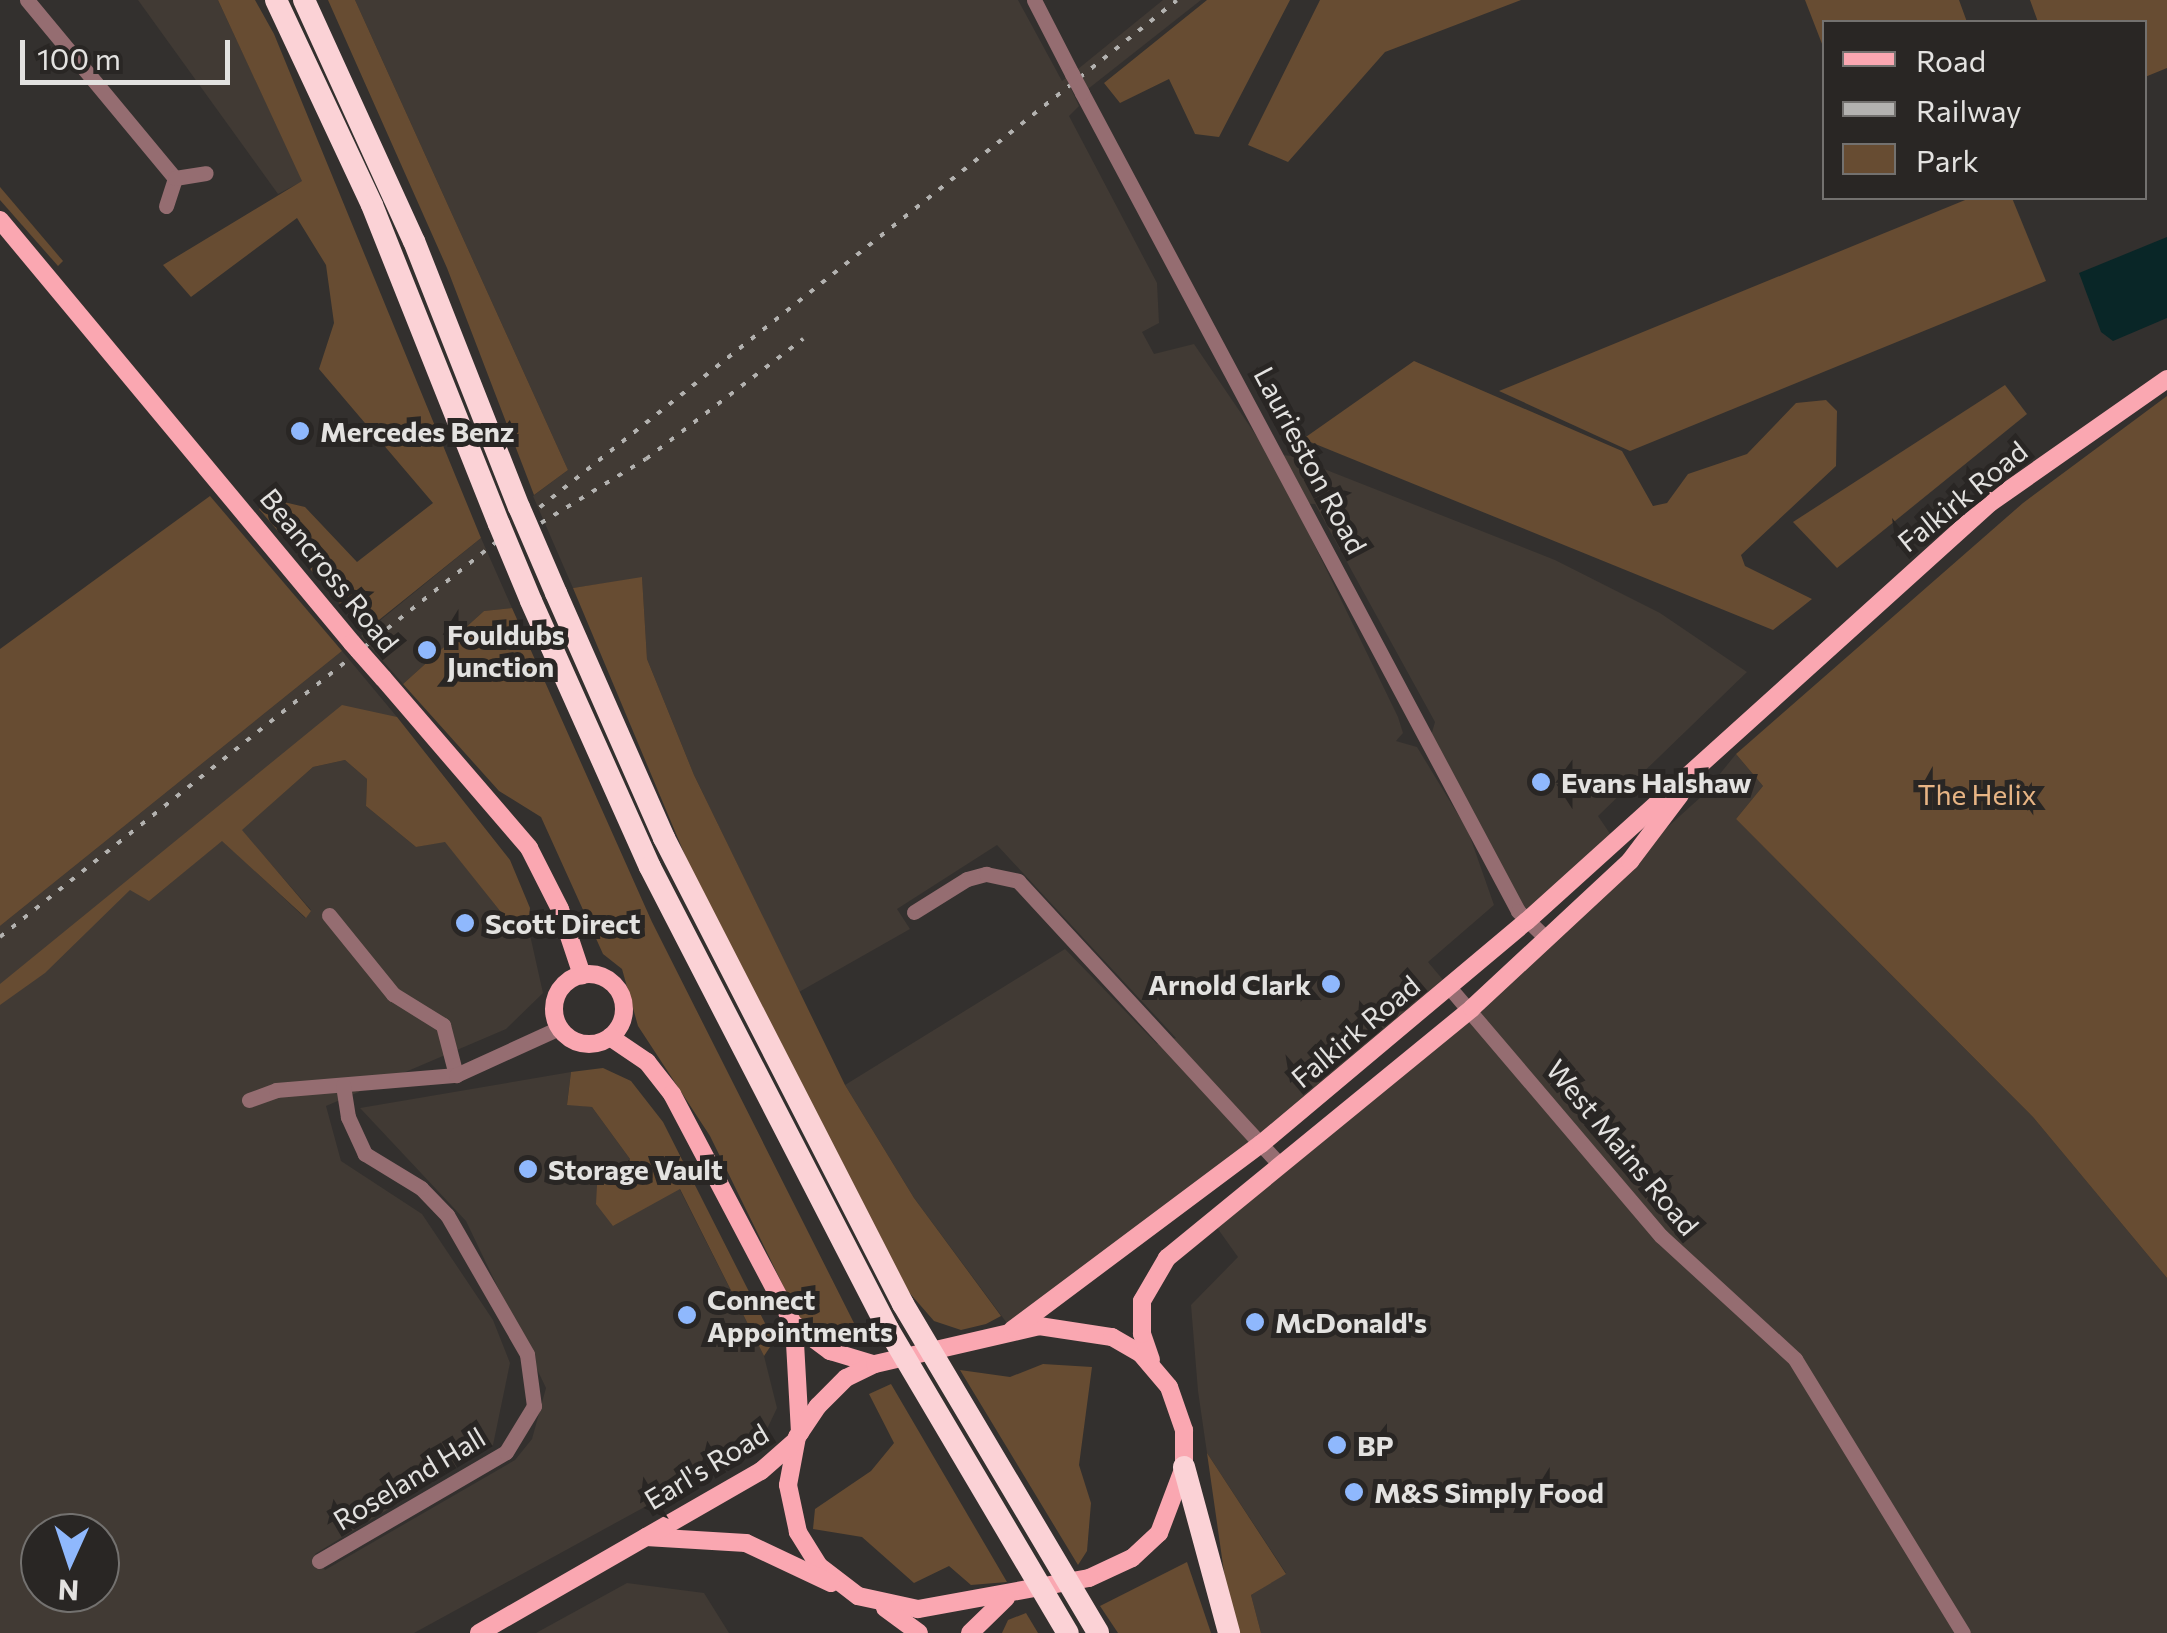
<!DOCTYPE html>
<style>
body{margin:0}
#map{position:relative;width:2167px;height:1633px;overflow:hidden;background:#33302e;font-family:Commissioner,sans-serif}
div>[style]{position:absolute}
[style*='--x']{left:calc(var(--x)*1px);top:calc(var(--y)*1px);width:calc(var(--w)*1px);rotate:calc(var(--a)*1deg)}
.built>*{inset:0;background:#413a34}
.green>*{inset:0;background:#674c32}
.water>*{inset:0;background:#092627}
.minor>*{height:15px;margin:-7.5px;padding:0 7.5px;transform-origin:7.5px;border-radius:7.5px;background:#956d71}
.major>*{height:18px;margin:-9px;padding:0 9px;transform-origin:9px;border-radius:9px;background:#faa7b1}
.major>.ring{margin:-9px;padding:0;box-sizing:content-box;background:none;border:18px solid #faa7b1;border-radius:50%}
.highway>*{height:22px;margin:-11px;padding:0 11px;transform-origin:11px;border-radius:11px;background:#fbd2d6}
.rail>*{height:4px;margin-top:-2px;transform-origin:0;background:repeating-linear-gradient(90deg,#b3b2b0 0 5px,transparent 0 15px)}
.minor-bridge>*{height:15px;margin:-7.5px;padding:0 7.5px;transform-origin:7.5px;border-radius:7.5px;background:#956d71}
.major-bridge>*{height:18px;margin:-9px;padding:0 9px;transform-origin:9px;border-radius:9px;background:#faa7b1}
.highway-bridge>*{height:22px;margin:-11px;padding:0 11px;transform-origin:11px;border-radius:11px;background:#fbd2d6}
.dots>*{width:28px;height:28px;translate:-50% -50%;box-sizing:border-box;border:5px solid #292624;border-radius:50%}
span{translate:-50% -50%;white-space:nowrap;text-align:center;line-height:1.15;-webkit-text-stroke:10px #292624;paint-order:stroke}
.poi-label{font-size:28px;color:#e3e2e0;font-weight:700}
.left{translate:0 -50%;text-align:left}
.right{translate:-100% -50%;text-align:right}
.street-label{font-size:28px;color:#e3e2e0}
.park-label{font-size:28px;color:#e7b484}
.legend{position:absolute;left:1822px;top:20px;width:325px;height:180px;box-sizing:border-box;background:#292624;border:2px solid #73716f;margin:0;padding:12px 18px;list-style:none;font-size:30px;color:#e3e2e0}
.legend li{display:flex;align-items:center;gap:20px;height:50px}
.legend b{width:50px;border:2px solid #73716f}
.north{position:absolute;left:20px;top:1513px;width:100px;height:100px;box-sizing:border-box;background:#292624;border:2px solid #73716f;border-radius:50%;rotate:183deg;font-size:28px;font-weight:700;line-height:40px;text-align:center;color:#e3e2e0}
.north::after{content:'';display:block;margin:auto;width:35px;height:45px;background:#8fb8fd;clip-path:polygon(50% 0,100% 100%,50% 72%,0 100%)}
.scale{position:absolute;left:20px;top:40px;width:210px;height:45px;box-sizing:border-box;border:5px solid #e3e2e0;border-top:0;padding-left:12px;font-size:30px;line-height:35px;white-space:nowrap;color:#e3e2e0;-webkit-text-stroke:8px #292624;paint-order:stroke}
</style>
<div id="map">
<div class="built">
<div style="clip-path:polygon(138px 0,218px 0,303px 181px,278px 194px)"></div>
<div style="clip-path:polygon(355px 0,1018px 0,1062px 81px,1066px 78px,1079px 106px,1069px 116px,1157px 283px,1159px 323px,1142px 332px,1154px 354px,1194px 344px,1268px 453px,1291px 456px,1555px 560px,1660px 613px,1747px 672px,1598px 816px,1617px 844px,1527px 921px,1430px 739px,1435px 722px,1315px 504px,1294px 503px,1398px 717px,1403px 733px,1396px 741px,1417px 747px,1468px 831px,1494px 905px,1428px 962px,1449px 987px,1012px 1330px,914px 1198px,845px 1085px,1065px 949px,1157px 1044px,1176px 1038px,997px 845px,897px 909px,910px 929px,799px 992px,694px 775px,647px 659px,642px 578px,573px 588px,533px 496px,568px 470px)"></div>
<div style="clip-path:polygon(1163px 0,1201px 0,1088px 89px,1078px 69px)"></div>
<div style="clip-path:polygon(481px 538px,512px 608px,484px 611px,403px 684px,361px 636px)"></div>
<div style="clip-path:polygon(evenodd,342px 651px,397px 717px,345px 734px,149px 901px,222px 840px,305px 918px,311px 910px,241px 830px,313px 767px,345px 760px,367px 779px,366px 806px,416px 847px,445px 841px,508px 921px,528px 926px,543px 993px,506px 1029px,326px 1106px,341px 1161px,422px 1214px,493px 1320px,510px 1363px,493px 1445px,315px 1554px,325px 1570px,515px 1460px,532px 1439px,546px 1388px,466px 1221px,360px 1108px,571px 1072px,567px 1104px,592px 1107px,630px 1159px,613px 1226px,679px 1188px,764px 1356px,777px 1408px,760px 1444px,414px 1633px,0 1633px,0 926px,342px 651px,40px 1533px,100px 1533px,100px 1593px,40px 1593px,40px 1533px)"></div>
<div style="clip-path:polygon(1736px 754px,1763px 786px,1736px 819px,2033px 1117px,2167px 1278px,2167px 1633px,1261px 1633px,1251px 1595px,1286px 1573px,1207px 1453px,1198px 1391px,1191px 1305px,1238px 1257px,1213px 1222px,1630px 861px,1702px 796px)"></div>
<div style="clip-path:polygon(627px 1583px,704px 1593px,729px 1633px,536px 1633px)"></div>
</div>
<div class="green">
<div style="clip-path:polygon(218px 0,255px 0,274px 34px,481px 538px,364px 632px,259px 509px,271px 499px,305px 507px,357px 562px,433px 503px,319px 369px,334px 323px,326px 265px,297px 218px,191px 297px,163px 265px,302px 181px)"></div>
<div style="clip-path:polygon(328px 0,355px 0,568px 470px,534px 495px,447px 268px)"></div>
<div style="clip-path:polygon(1207px 0,1290px 0,1219px 137px,1195px 134px,1169px 79px,1120px 103px,1104px 83px)"></div>
<div style="clip-path:polygon(1320px 0,1521px 0,1385px 52px,1288px 162px,1248px 145px)"></div>
<div style="clip-path:polygon(1805px 0,1959px 0,1967px 22px,1824px 22px,1824px 49px)"></div>
<div style="clip-path:polygon(2030px 0,2167px 0,2167px 68px,2145px 77px,2144px 22px,2038px 22px)"></div>
<div style="clip-path:polygon(0 187px,63px 261px,58px 266px,0 200px)"></div>
<div style="clip-path:polygon(1970px 198px,2012px 198px,2046px 281px,1630px 451px,1499px 391px)"></div>
<div style="clip-path:polygon(1414px 361px,1622px 451px,1653px 506px,1667px 503px,1688px 474px,1747px 454px,1796px 403px,1826px 400px,1837px 411px,1836px 466px,1741px 555px,1745px 566px,1812px 599px,1773px 630px,1303px 439px)"></div>
<div style="clip-path:polygon(2005px 385px,2027px 414px,1837px 568px,1793px 522px)"></div>
<div style="clip-path:polygon(2167px 396px,2167px 1278px,2033px 1117px,1736px 819px,1763px 786px,1736px 754px,2023px 503px)"></div>
<div style="clip-path:polygon(210px 496px,342px 651px,0 926px,0 649px)"></div>
<div style="clip-path:polygon(642px 577px,647px 659px,694px 775px,845px 1085px,914px 1198px,1001px 1316px,986px 1324px,961px 1330px,934px 1321px,907px 1290px,700px 891px,573px 588px)"></div>
<div style="clip-path:polygon(512px 608px,652px 922px,857px 1329px,848px 1342px,824px 1343px,802px 1324px,710px 1136px,638px 1026px,622px 969px,603px 954px,541px 817px,499px 791px,403px 684px,484px 611px)"></div>
<div style="clip-path:polygon(342px 705px,397px 717px,510px 860px,530px 908px,528px 926px,508px 921px,445px 842px,416px 847px,366px 806px,367px 779px,345px 760px,313px 767px,242px 830px,311px 911px,306px 918px,222px 841px,149px 901px,130px 890px,45px 973px,0 1005px,0 984px)"></div>
<div style="clip-path:polygon(603px 1068px,631px 1081px,663px 1122px,774px 1341px,764px 1356px,680px 1189px,613px 1226px,596px 1204px,597px 1185px,622px 1180px,630px 1159px,592px 1107px,567px 1105px,571px 1072px)"></div>
<div style="clip-path:polygon(1043px 1364px,1092px 1367px,1079px 1465px,1091px 1503px,1087px 1551px,1078px 1565px,960px 1370px,1010px 1377px)"></div>
<div style="clip-path:polygon(891px 1384px,1007px 1582px,971px 1585px,949px 1566px,914px 1583px,862px 1537px,813px 1529px,815px 1509px,871px 1471px,894px 1443px,869px 1394px)"></div>
<div style="clip-path:polygon(1207px 1453px,1286px 1574px,1251px 1595px,1261px 1633px,1238px 1633px,1228px 1600px)"></div>
<div style="clip-path:polygon(1187px 1562px,1211px 1633px,1118px 1633px,1100px 1606px)"></div>
<div style="clip-path:polygon(1026px 1613px,1038px 1633px,1002px 1633px,1008px 1620px)"></div>
</div>
<div class="water">
<div style="clip-path:polygon(2167px 237px,2167px 318px,2113px 341px,2101px 332px,2079px 273px)"></div>
</div>
<div class="minor">
<div style="--x:27;--y:0;--w:231;--a:50.3"></div>
<div style="--x:1034;--y:0;--w:83;--a:62.8"></div>
<div style="--x:1082;--y:93;--w:927;--a:61.94"></div>
<div style="--x:1518;--y:911;--w:40;--a:44"></div>
<div style="--x:166;--y:206;--w:29;--a:-72"></div>
<div style="--x:175;--y:178;--w:31;--a:-9"></div>
<div style="--x:914;--y:912;--w:62;--a:-31.9"></div>
<div style="--x:967;--y:879;--w:20;--a:-15"></div>
<div style="--x:986;--y:874;--w:33;--a:12"></div>
<div style="--x:1018;--y:881;--w:386;--a:47.3"></div>
<div style="--x:329;--y:915;--w:102;--a:51"></div>
<div style="--x:393;--y:994;--w:59;--a:31.8"></div>
<div style="--x:443;--y:1025;--w:52;--a:75.4"></div>
<div style="--x:1449;--y:987;--w:327;--a:49.6"></div>
<div style="--x:1661;--y:1236;--w:182;--a:42.5"></div>
<div style="--x:1795;--y:1359;--w:321;--a:58.5"></div>
<div style="--x:249;--y:1100;--w:29;--a:-20"></div>
<div style="--x:276;--y:1090;--w:181;--a:-4.8"></div>
<div style="--x:456;--y:1075;--w:113;--a:-24.5"></div>
<div style="--x:319;--y:1561;--w:216;--a:-30.2"></div>
<div style="--x:506;--y:1452;--w:54;--a:-58.7"></div>
<div style="--x:534;--y:1406;--w:52;--a:-97.7"></div>
<div style="--x:527;--y:1354;--w:160;--a:-119.9"></div>
<div style="--x:447;--y:1215;--w:37;--a:-134"></div>
<div style="--x:421;--y:1188;--w:66;--a:-148.7"></div>
<div style="--x:365;--y:1154;--w:41;--a:-114.7"></div>
<div style="--x:348;--y:1117;--w:32;--a:-99"></div>
</div>
<div class="major">
<div style="--x:0;--y:220;--w:550;--a:50.23"></div>
<div style="--x:383;--y:678;--w:224;--a:49.3"></div>
<div style="--x:529;--y:848;--w:68;--a:63.1"></div>
<div style="--x:560;--y:909;--w:70;--a:71.6"></div>
<div class="ring" style="left:554px;top:974px;width:52px;height:52px"></div>
<div style="--x:610;--y:1037;--w:45;--a:34"></div>
<div style="--x:647;--y:1062;--w:41;--a:52"></div>
<div style="--x:672;--y:1094;--w:261;--a:62.2"></div>
<div style="--x:794;--y:1325;--w:108;--a:86.8"></div>
<div style="--x:795;--y:1325;--w:44;--a:36.6"></div>
<div style="--x:830;--y:1351;--w:45;--a:16.8"></div>
<div style="--x:1039;--y:1326;--w:74;--a:8.6"></div>
<div style="--x:1112;--y:1337;--w:34;--a:30"></div>
<div style="--x:1141;--y:1354;--w:43;--a:49.7"></div>
<div style="--x:1169;--y:1387;--w:46;--a:70.8"></div>
<div style="--x:1184;--y:1430;--w:37;--a:90"></div>
<div style="--x:1184;--y:1467;--w:71;--a:110.7"></div>
<div style="--x:1159;--y:1533;--w:37;--a:137"></div>
<div style="--x:1132;--y:1558;--w:47;--a:155.1"></div>
<div style="--x:1089;--y:1578;--w:174;--a:169.7"></div>
<div style="--x:918;--y:1609;--w:61;--a:-167.8"></div>
<div style="--x:858;--y:1596;--w:49;--a:-142.4"></div>
<div style="--x:819;--y:1566;--w:40;--a:-122"></div>
<div style="--x:798;--y:1532;--w:48;--a:-102"></div>
<div style="--x:788;--y:1485;--w:49;--a:-79.4"></div>
<div style="--x:797;--y:1437;--w:37;--a:-56"></div>
<div style="--x:818;--y:1406;--w:40;--a:-45"></div>
<div style="--x:846;--y:1378;--w:32;--a:-26"></div>
<div style="--x:875;--y:1364;--w:168;--a:-13"></div>
<div style="--x:1012;--y:1330;--w:311;--a:-36.8"></div>
<div style="--x:1261;--y:1144;--w:347;--a:-40"></div>
<div style="--x:1527;--y:921;--w:624;--a:-42.08"></div>
<div style="--x:1990;--y:503;--w:216;--a:-35"></div>
<div style="--x:1151;--y:1360;--w:28;--a:-109"></div>
<div style="--x:1142;--y:1334;--w:33;--a:-90"></div>
<div style="--x:1142;--y:1301;--w:50;--a:-59.8"></div>
<div style="--x:1167;--y:1258;--w:394;--a:-39.3"></div>
<div style="--x:1472;--y:1008;--w:216;--a:-42.9"></div>
<div style="--x:1630;--y:861;--w:83;--a:-52.9"></div>
<div style="--x:646;--y:1537;--w:100;--a:3.4"></div>
<div style="--x:746;--y:1543;--w:94;--a:25.2"></div>
<div style="--x:885;--y:1608;--w:42;--a:36.3"></div>
<div style="--x:479;--y:1633;--w:325;--a:-29.9"></div>
<div style="--x:761;--y:1471;--w:44;--a:-41.3"></div>
<div style="--x:970;--y:1633;--w:50;--a:-44.2"></div>
</div>
<div class="highway">
<div style="--x:276;--y:0;--w:226;--a:64.9"></div>
<div style="--x:372;--y:205;--w:343;--a:68.3"></div>
<div style="--x:304;--y:0;--w:265;--a:65.5"></div>
<div style="--x:414;--y:241;--w:286;--a:68.5"></div>
<div style="--x:556;--y:593;--w:268;--a:66.2"></div>
<div style="--x:664;--y:838;--w:524;--a:62.85"></div>
<div style="--x:531;--y:601;--w:291;--a:65.9"></div>
<div style="--x:650;--y:867;--w:520;--a:62.74"></div>
<div style="--x:1184;--y:1467;--w:172;--a:74.8"></div>
</div>
<div class="rail">
<div style="--x:541;--y:523;--w:123;--a:-31.4"></div>
<div style="--x:646;--y:459;--w:198;--a:-37.4"></div>
<div style="--x:0;--y:937;--w:1504;--a:-38.52"></div>
</div>
<div class="minor-bridge">
<div style="--x:1072;--y:74;--w:21;--a:62"></div>
</div>
<div class="major-bridge">
<div style="--x:352;--y:643;--w:47;--a:48.5"></div>
</div>
<div class="highway-bridge">
<div style="--x:519;--y:507;--w:94;--a:66.7"></div>
<div style="--x:499;--y:524;--w:83;--a:67.4"></div>
<div style="--x:903;--y:1304;--w:382;--a:59.3"></div>
<div style="--x:888;--y:1329;--w:353;--a:59.4"></div>
</div>
<div class="dots">
<div style="left:300px;top:431px;background:#8fb8fd"></div>
<div style="left:427px;top:650px;background:#8fb8fd"></div>
<div style="left:1541px;top:782px;background:#8fb8fd"></div>
<div style="left:465px;top:923px;background:#8fb8fd"></div>
<div style="left:1331px;top:984px;background:#8fb8fd"></div>
<div style="left:528px;top:1169px;background:#8fb8fd"></div>
<div style="left:687px;top:1315px;background:#8fb8fd"></div>
<div style="left:1255px;top:1322px;background:#8fb8fd"></div>
<div style="left:1337px;top:1445px;background:#8fb8fd"></div>
<div style="left:1354px;top:1492px;background:#8fb8fd"></div>
</div>
<div class="poi-label">
<span class="left" style="left:320px;top:431px">Mercedes Benz</span>
<span class="left" style="left:447px;top:650px">Fouldubs<br>Junction</span>
<span class="left" style="left:1561px;top:782px">Evans Halshaw</span>
<span class="left" style="left:485px;top:923px">Scott Direct</span>
<span class="right" style="left:1311px;top:984px">Arnold Clark</span>
<span class="left" style="left:548px;top:1169px">Storage Vault</span>
<span class="left" style="left:707px;top:1315px">Connect<br>Appointments</span>
<span class="left" style="left:1275px;top:1322px">McDonald's</span>
<span class="left" style="left:1357px;top:1445px">BP</span>
<span class="left" style="left:1374px;top:1492px">M&amp;S Simply Food</span>
</div>
<div class="street-label">
<span style="left:1311px;top:460px;rotate:62deg">Laurieston Road</span>
<span style="left:1962px;top:496px;rotate:-39deg">Falkirk Road</span>
<span style="left:330px;top:570px;rotate:51deg">Beancross Road</span>
<span style="left:1355px;top:1031px;rotate:-40deg">Falkirk Road</span>
<span style="left:1623px;top:1147px;rotate:50deg">West Mains Road</span>
<span style="left:706px;top:1466px;rotate:-31deg">Earl's Road</span>
<span style="left:409px;top:1478px;rotate:-31deg">Roseland Hall</span>
</div>
<div class="park-label">
<span style="left:1977px;top:794px">The Helix</span>
</div>
<ul class="legend">
<li><b style="height:12px;background:#faa7b1"></b>Road</li>
<li><b style="height:12px;background:#b3b2b0"></b>Railway</li>
<li><b style="height:28px;background:#674c32"></b>Park</li>
</ul>
<div class="north">N</div>
<div class="scale">100 m</div>
</div>
